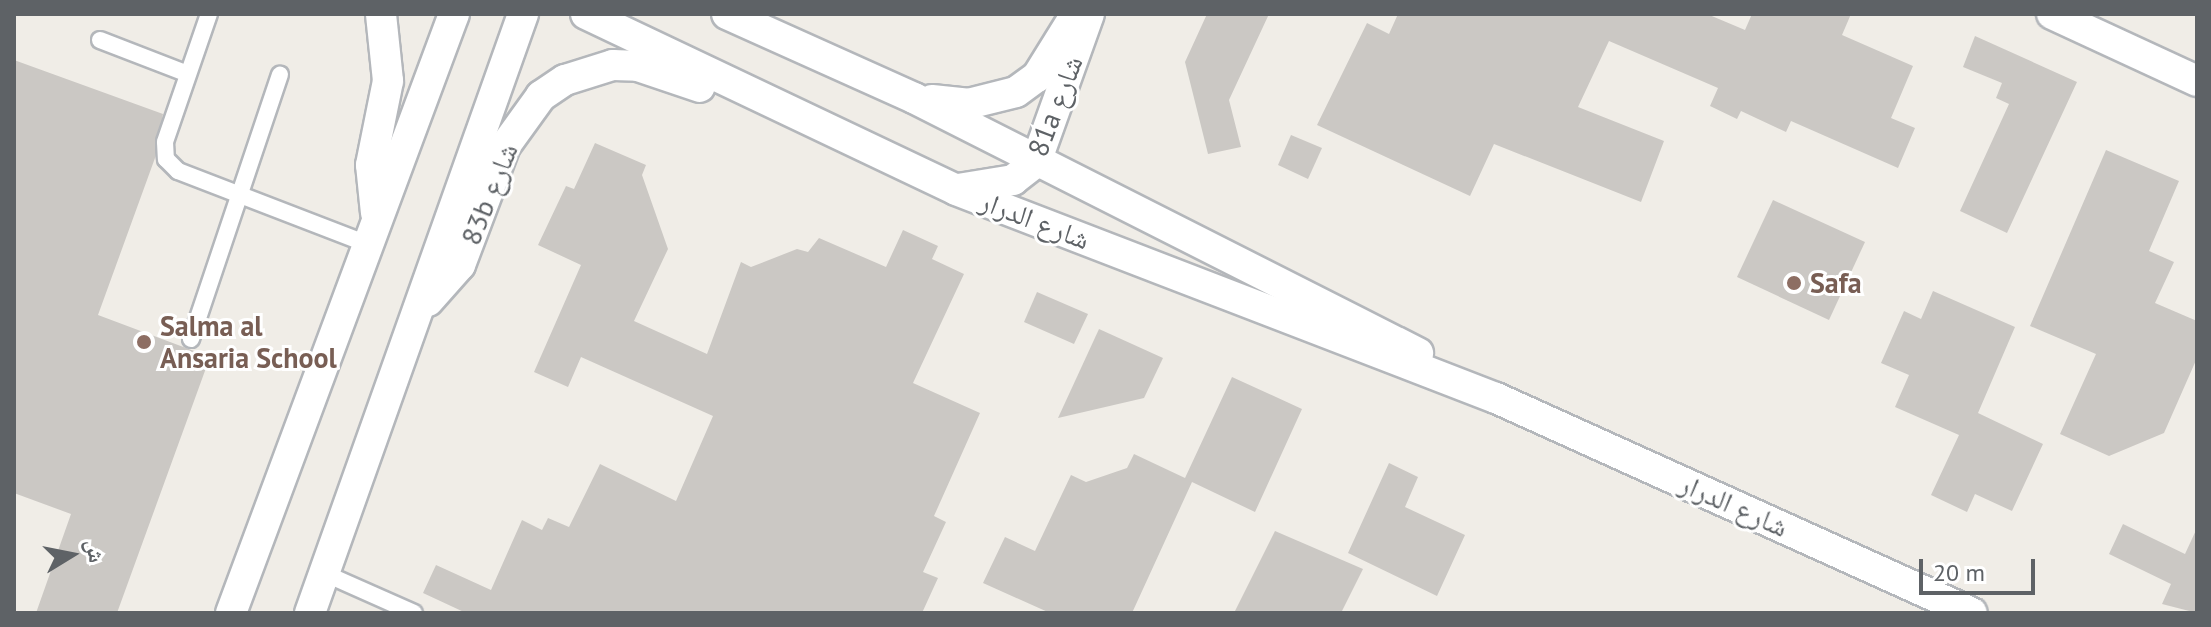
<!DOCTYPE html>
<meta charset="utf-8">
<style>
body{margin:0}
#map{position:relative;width:2211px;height:627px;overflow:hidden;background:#f0ede7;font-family:"PT Sans","Noto Naskh Arabic",sans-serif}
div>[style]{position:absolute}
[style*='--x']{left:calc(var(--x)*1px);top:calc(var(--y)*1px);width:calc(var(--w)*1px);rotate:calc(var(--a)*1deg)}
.building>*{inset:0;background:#cbc8c4}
.roads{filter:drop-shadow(2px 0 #b4b7bb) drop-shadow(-2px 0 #b4b7bb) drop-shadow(0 2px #b4b7bb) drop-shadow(0 -2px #b4b7bb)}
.lane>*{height:16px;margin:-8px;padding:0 8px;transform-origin:8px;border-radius:8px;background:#fff}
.street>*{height:30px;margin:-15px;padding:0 15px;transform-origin:15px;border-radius:15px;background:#fff}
.dots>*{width:22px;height:22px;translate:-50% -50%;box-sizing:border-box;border:4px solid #fff;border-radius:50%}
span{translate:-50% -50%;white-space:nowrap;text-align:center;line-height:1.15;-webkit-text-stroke:6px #fff;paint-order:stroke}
.street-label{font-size:28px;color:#5e6266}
.education-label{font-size:28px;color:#785e54;font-weight:700}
.left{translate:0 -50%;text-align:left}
.frame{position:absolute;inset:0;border:16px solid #5e6266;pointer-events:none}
.north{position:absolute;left:32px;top:515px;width:80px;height:80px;-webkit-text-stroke:6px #fff;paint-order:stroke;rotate:80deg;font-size:22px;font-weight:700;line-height:32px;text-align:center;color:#5e6266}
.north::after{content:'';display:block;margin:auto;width:28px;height:36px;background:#5e6266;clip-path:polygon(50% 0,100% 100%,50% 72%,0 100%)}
.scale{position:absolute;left:1919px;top:559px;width:116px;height:36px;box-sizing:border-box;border:4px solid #5e6266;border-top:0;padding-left:10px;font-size:24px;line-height:28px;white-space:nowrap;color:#5e6266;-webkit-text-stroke:6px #fff;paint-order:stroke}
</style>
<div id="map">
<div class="building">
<div style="clip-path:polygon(1207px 14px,1269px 14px,1229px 100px,1241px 147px,1208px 154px,1185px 62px)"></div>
<div style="clip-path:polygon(1398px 14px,1707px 14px,1745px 30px,1752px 14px,1851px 14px,1842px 35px,1913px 66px,1891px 118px,1915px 128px,1898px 168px,1791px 121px,1786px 132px,1741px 111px,1737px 119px,1710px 106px,1718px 88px,1609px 41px,1578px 107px,1664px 141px,1641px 202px,1494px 144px,1470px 196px,1317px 125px,1367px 23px,1389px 34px)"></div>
<div style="clip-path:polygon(1975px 36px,2077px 82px,2007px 233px,1960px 211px,2009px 104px,1996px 98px,2002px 83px,1963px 67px)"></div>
<div style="clip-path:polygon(14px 60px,163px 114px,155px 158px,98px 315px,210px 357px,117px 613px,36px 613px,71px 514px,14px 493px)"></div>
<div style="clip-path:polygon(1291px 135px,1322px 148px,1308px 179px,1278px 165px)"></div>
<div style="clip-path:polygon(595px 143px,646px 165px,642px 175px,668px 249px,634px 321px,707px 354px,741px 262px,751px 267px,797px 249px,808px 252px,819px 238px,886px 267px,903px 230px,938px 246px,932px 259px,964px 274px,913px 383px,980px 413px,934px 516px,946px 522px,923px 572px,938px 578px,922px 613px,466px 613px,423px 593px,436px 565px,491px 590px,522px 520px,542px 530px,548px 518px,569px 527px,600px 464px,676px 501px,713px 416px,581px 357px,568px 387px,534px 372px,581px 265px,538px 245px,566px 186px,574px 189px)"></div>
<div style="clip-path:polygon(2106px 150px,2179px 181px,2149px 251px,2174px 262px,2155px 303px,2197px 321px,2197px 358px,2164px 433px,2109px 456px,2060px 434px,2096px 354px,2030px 326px)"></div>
<div style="clip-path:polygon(1773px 200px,1865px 242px,1829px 320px,1737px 277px)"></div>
<div style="clip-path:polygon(1933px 291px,2015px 327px,1978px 413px,2043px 444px,2012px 511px,1975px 494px,1967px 512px,1931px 495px,1959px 435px,1895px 407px,1909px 375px,1881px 363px,1904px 311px,1921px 319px)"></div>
<div style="clip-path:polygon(1037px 292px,1088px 314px,1074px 344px,1024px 322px)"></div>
<div style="clip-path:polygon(1099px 329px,1163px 358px,1144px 398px,1058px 418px)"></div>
<div style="clip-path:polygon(1232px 377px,1302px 409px,1255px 512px,1192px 482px,1132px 613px,1050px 613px,983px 583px,1005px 537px,1035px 551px,1071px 475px,1086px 482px,1127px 468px,1134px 454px,1185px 478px)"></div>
<div style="clip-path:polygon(1389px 463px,1418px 477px,1405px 507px,1465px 535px,1437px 596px,1348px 553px)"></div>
<div style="clip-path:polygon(2123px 524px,2185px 554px,2197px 528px,2197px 613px,2162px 604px,2171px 584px,2109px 554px)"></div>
<div style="clip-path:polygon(1275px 531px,1363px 569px,1341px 613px,1234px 613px)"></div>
</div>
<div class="roads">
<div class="lane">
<div style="--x:209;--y:14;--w:135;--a:109"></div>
<div style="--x:165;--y:142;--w:17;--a:87"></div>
<div style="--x:166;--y:159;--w:17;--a:45"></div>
<div style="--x:178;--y:171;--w:203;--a:21.1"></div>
<div style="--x:100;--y:40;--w:94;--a:21.1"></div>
<div style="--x:191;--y:339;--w:279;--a:-71.4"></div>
<div style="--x:326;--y:574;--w:96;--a:23.9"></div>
</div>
<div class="street">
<div style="--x:586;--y:14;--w:410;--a:25.4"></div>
<div style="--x:956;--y:190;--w:579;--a:21.07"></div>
<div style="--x:1496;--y:398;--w:522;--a:24.31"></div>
<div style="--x:727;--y:14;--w:205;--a:24.2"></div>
<div style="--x:914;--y:98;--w:565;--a:26.84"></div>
<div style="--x:2052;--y:14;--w:160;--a:24.8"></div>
<div style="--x:932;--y:100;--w:36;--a:6"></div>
<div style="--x:968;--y:104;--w:49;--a:-14"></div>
<div style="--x:1016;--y:92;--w:26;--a:-36"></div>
<div style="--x:1037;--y:77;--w:74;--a:-58.2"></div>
<div style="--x:958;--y:189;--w:56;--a:-9.3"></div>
<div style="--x:1013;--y:180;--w:29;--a:-38"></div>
<div style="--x:1036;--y:162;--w:157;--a:-70.3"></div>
<div style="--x:376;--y:213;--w:48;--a:-95.9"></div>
<div style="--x:371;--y:165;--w:86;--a:-78.6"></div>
<div style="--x:388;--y:81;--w:67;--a:-96"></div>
<div style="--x:428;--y:301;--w:48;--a:-48.4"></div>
<div style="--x:460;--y:265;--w:127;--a:-69.3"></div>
<div style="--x:505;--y:146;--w:62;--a:-54.2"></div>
<div style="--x:541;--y:96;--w:29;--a:-34"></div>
<div style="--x:565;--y:80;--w:50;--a:-17.4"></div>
<div style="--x:613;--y:65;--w:25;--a:2"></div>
<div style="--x:638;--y:66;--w:65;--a:18.7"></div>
<div style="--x:231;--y:613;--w:639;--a:-69.58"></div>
<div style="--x:310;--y:613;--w:636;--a:-70.42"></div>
</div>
</div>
<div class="dots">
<div style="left:1794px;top:283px;background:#8d6e63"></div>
<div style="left:144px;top:342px;background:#8d6e63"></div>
</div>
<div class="street-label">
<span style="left:1055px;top:106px;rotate:-69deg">81a شارع</span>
<span style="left:489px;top:194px;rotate:-68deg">83b شارع</span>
<span style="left:1035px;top:220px;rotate:21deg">شارع الدرار</span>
<span style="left:1734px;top:505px;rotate:24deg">شارع الدرار</span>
</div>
<div class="education-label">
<span class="left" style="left:1810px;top:283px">Safa</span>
<span class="left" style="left:160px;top:342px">Salma al<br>Ansaria School</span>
</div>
<div class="frame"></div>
<div class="north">ش</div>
<div class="scale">20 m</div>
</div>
